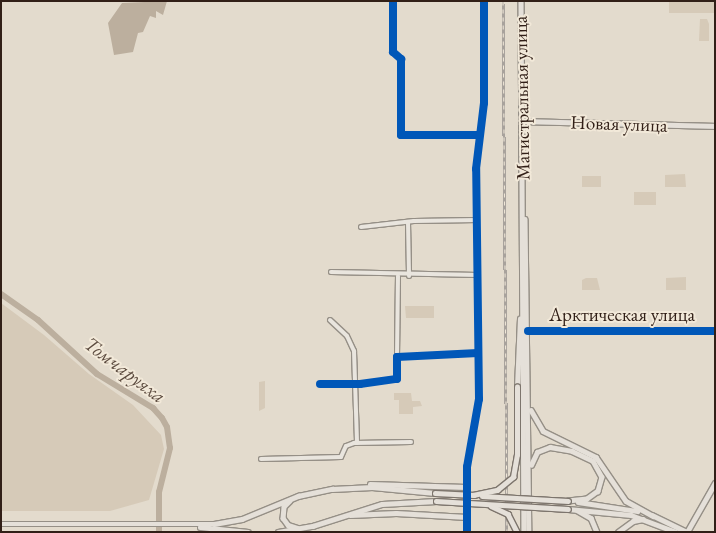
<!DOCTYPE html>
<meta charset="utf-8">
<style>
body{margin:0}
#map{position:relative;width:716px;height:533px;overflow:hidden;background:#e3dbcd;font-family:"EB Garamond",serif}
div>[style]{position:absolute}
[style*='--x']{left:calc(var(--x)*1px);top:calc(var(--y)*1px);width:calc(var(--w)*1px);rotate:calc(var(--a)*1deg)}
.green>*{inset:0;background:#d6cab8}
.water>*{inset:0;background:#bcaf9e}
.river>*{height:6px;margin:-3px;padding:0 3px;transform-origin:3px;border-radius:3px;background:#bcaf9e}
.roads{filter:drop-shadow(1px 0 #958f86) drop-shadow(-1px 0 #958f86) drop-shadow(0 1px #958f86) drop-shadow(0 -1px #958f86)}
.minor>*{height:4px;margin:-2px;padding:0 2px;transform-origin:2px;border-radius:2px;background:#e9e5de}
.major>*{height:4.5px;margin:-2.25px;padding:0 2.25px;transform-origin:2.25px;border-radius:2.25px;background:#e5e0d9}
.rail>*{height:3px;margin-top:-1.5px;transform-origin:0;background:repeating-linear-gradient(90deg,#f2e9d9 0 4px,#a8a29c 0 8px);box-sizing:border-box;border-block:1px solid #a8a29c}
.bridges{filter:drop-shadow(1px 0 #7d756d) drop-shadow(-1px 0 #7d756d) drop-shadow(0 1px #7d756d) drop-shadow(0 -1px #7d756d)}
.major-bridge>*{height:4.5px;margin:-2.25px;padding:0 2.25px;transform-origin:2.25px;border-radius:2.25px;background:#e5e0d9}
.cycleway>*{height:8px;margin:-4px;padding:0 4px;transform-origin:4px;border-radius:4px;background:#0057b8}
span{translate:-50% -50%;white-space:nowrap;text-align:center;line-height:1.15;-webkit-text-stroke:4px #f2e9d9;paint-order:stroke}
.street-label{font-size:19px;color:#311f17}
.water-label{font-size:20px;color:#5c4b3f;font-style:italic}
.frame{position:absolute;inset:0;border:2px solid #311f17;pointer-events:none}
</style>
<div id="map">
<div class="green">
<div style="clip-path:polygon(669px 1px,714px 1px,714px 13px,669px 13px)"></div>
<div style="clip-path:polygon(700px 19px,707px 19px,709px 24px,709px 41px,699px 41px)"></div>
<div style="clip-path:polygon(685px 174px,686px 187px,665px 187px,665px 175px)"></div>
<div style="clip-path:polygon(582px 176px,601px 176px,601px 187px,582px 187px)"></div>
<div style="clip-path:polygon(634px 192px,656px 192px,656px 205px,634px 205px)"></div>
<div style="clip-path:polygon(686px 277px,686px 290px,666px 290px,666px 278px)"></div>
<div style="clip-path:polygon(586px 278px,597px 278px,600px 290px,582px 290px,582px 280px)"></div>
<div style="clip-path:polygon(1px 303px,44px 335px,89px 374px,133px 405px,161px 435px,164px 449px,149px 500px,110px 511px,1px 511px)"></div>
<div style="clip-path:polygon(405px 306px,434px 306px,434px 318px,406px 318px)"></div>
<div style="clip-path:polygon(265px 381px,265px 408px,259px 411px,259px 382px)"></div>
<div style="clip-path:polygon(394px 393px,411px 393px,412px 401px,420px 401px,422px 406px,413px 407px,413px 414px,399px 414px,399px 400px,394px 400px)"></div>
</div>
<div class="water">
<div style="clip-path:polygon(167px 1px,163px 15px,156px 11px,156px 18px,150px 16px,143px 32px,138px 33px,133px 52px,114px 55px,108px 23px,122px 3px)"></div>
</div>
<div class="river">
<div style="--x:1;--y:294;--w:45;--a:35.1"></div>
<div style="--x:38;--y:320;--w:80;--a:42.5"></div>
<div style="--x:97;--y:374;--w:66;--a:31.3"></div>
<div style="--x:153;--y:408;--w:13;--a:48"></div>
<div style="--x:162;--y:418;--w:10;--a:61"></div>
<div style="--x:167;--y:427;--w:21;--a:82"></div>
<div style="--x:170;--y:448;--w:45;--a:104"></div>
<div style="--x:159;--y:492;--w:40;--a:90"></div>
</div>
<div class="roads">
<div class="minor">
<div style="--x:393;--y:1;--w:51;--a:90"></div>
<div style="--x:393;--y:52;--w:11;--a:41"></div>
<div style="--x:401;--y:59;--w:76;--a:90"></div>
<div style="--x:401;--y:135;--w:78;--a:0"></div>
<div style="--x:408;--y:222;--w:54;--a:88.9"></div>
<div style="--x:361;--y:227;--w:53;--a:-6.5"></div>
<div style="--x:414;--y:221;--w:63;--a:-0.9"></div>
<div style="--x:331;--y:272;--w:147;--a:1.2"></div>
<div style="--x:330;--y:320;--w:23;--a:43"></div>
<div style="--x:347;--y:336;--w:17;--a:65"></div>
<div style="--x:354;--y:351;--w:92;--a:88.1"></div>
<div style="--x:528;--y:331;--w:187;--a:0"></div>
<div style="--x:397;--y:357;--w:81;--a:-89.3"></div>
<div style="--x:320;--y:384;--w:40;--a:0"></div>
<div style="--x:360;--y:384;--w:37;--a:-8"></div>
<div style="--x:397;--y:379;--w:22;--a:-90"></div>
<div style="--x:397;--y:357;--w:81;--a:-2.8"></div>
<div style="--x:261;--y:459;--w:80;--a:-1.4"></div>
<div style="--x:341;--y:457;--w:12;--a:-66"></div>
<div style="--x:346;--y:446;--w:9;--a:-21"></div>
<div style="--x:354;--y:443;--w:57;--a:-1"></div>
<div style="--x:467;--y:532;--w:65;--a:-90"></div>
<div style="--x:467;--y:467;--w:69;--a:-80"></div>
<div style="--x:479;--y:399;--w:230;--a:-90.7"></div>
<div style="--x:476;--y:169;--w:66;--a:-83.1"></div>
<div style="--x:484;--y:103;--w:102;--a:-90"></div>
</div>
<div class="major">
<div style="--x:521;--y:1;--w:531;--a:89.68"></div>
<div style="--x:523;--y:121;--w:192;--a:1.5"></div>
<div style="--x:525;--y:219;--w:313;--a:89.3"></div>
<div style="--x:517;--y:387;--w:68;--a:-87.5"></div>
<div style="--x:531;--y:410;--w:24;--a:60"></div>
<div style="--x:543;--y:431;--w:59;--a:26.1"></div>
<div style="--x:596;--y:457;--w:53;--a:55.7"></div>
<div style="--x:626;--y:501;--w:31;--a:29"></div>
<div style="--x:531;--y:465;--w:14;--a:-65"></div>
<div style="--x:537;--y:452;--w:14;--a:-21"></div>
<div style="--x:550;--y:447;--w:22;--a:10"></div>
<div style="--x:572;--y:451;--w:23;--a:25"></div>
<div style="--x:593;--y:461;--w:18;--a:61"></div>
<div style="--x:602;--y:477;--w:15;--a:106"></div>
<div style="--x:598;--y:491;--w:14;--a:144"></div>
<div style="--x:587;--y:499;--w:19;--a:174"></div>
<div style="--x:370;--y:484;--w:96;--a:1.8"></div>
<div style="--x:290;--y:501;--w:8;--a:135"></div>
<div style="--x:284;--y:507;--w:11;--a:95"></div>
<div style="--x:283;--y:518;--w:9;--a:54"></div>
<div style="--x:288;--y:525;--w:10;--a:17"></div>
<div style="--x:578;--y:502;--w:60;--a:8.7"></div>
<div style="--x:568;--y:509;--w:63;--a:5.4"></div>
<div style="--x:631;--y:515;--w:48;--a:20.7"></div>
<div style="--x:577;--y:510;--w:16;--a:30"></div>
<div style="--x:591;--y:518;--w:15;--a:67"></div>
<div style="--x:350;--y:515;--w:46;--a:-2.5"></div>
<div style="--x:396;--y:513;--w:71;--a:3.2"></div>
<div style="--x:652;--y:515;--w:39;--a:26"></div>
<div style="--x:1;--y:524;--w:213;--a:0"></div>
<div style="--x:214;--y:524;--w:28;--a:-10"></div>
<div style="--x:242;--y:519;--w:61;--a:-22.3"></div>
<div style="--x:298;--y:496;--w:35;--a:-12"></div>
<div style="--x:332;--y:489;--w:40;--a:-2.9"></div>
<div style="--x:372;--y:487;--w:63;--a:5.4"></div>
<div style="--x:200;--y:527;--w:48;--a:5.9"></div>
<div style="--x:278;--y:532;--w:36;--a:-10"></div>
<div style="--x:313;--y:526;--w:72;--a:-17.7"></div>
<div style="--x:382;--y:504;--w:54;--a:-3.2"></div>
<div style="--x:618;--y:532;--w:19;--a:-36"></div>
<div style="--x:633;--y:521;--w:10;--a:-11"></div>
<div style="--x:687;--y:532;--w:56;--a:-60.3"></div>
</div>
</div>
<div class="rail">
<div style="--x:503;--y:1;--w:531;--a:89.57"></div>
</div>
<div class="bridges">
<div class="major-bridge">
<div style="--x:435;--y:493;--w:39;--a:3"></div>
<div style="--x:473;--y:495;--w:25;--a:-12"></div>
<div style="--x:497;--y:490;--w:21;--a:-39"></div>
<div style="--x:513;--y:477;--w:22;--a:-80"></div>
<div style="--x:517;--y:455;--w:68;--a:-90"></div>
<div style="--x:482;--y:496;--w:86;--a:3.3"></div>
<div style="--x:436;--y:501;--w:132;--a:3.5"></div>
<div style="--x:491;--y:506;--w:19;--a:25"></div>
<div style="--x:508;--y:514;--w:20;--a:63"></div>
</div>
</div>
<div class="cycleway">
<div style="--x:393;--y:1;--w:51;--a:90"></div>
<div style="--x:393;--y:52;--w:11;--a:41"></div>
<div style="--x:401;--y:59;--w:76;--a:90"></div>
<div style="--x:401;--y:135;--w:78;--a:0"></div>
<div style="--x:528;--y:331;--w:187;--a:0"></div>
<div style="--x:320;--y:384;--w:40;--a:0"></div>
<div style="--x:360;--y:384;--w:37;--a:-8"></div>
<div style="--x:397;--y:379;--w:22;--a:-90"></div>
<div style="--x:397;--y:357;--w:81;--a:-2.8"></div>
<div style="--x:467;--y:532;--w:65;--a:-90"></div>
<div style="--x:467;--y:467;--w:69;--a:-80"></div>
<div style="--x:479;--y:399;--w:230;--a:-90.7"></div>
<div style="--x:476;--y:169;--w:66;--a:-83.1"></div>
<div style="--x:484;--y:103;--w:102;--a:-90"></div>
</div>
<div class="street-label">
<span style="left:522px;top:98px;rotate:-91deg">Магистральная улица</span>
<span style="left:619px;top:124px;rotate:2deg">Новая улица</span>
<span style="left:622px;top:315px">Арктическая улица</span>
</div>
<div class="water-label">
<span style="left:125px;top:370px;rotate:37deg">Томчаруяха</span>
</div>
<div class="frame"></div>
</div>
